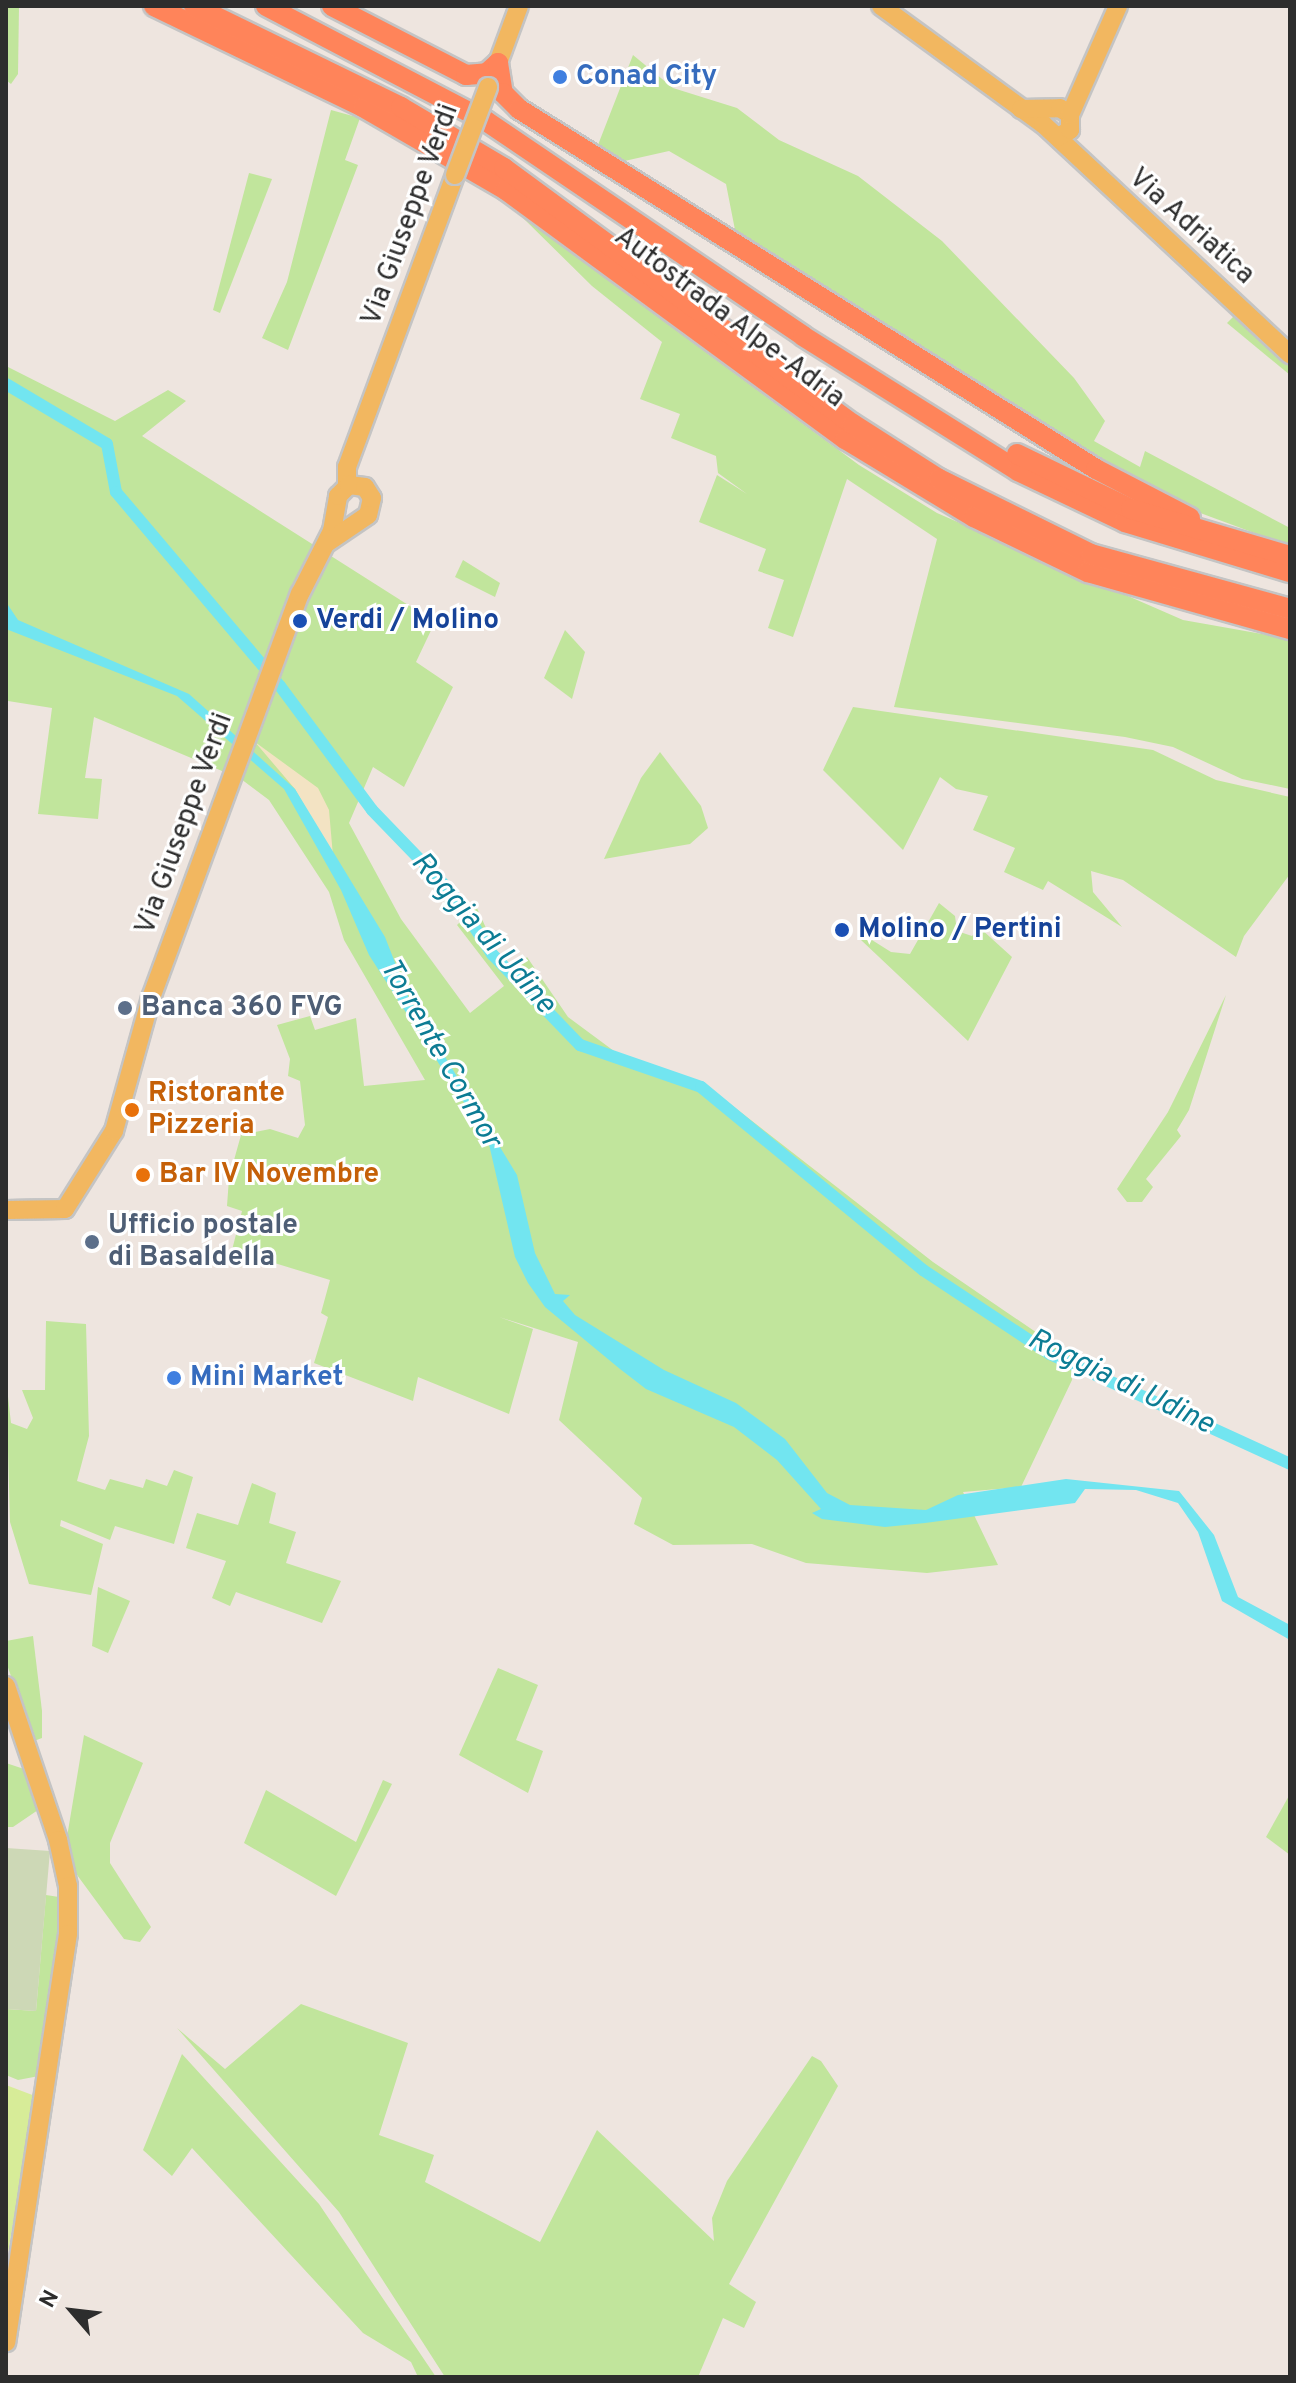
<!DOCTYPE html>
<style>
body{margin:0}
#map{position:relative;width:1296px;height:2383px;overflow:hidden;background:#eee5df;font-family:Overpass,sans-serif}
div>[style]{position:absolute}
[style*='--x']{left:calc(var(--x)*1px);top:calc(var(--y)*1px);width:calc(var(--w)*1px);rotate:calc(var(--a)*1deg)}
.green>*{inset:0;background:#c1e59c}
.sand>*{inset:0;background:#f3e3c3}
.cemetery>*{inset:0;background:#cdd8b6}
.pitch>*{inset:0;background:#d7ec98}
.water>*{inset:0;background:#72e5f0}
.canal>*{height:12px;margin:-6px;padding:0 6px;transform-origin:6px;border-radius:6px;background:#72e5f0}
.roads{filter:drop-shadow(2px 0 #c4c4c4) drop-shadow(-2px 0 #c4c4c4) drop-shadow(0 2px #c4c4c4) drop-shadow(0 -2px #c4c4c4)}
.major>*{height:18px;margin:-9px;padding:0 9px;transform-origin:9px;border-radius:9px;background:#f2b760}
.highway>*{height:20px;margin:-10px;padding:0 10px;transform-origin:10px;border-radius:10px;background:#ff845a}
.bridges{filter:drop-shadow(2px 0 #c4c4c4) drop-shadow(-2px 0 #c4c4c4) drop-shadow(0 2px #c4c4c4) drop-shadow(0 -2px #c4c4c4)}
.major-bridge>*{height:18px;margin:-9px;padding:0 9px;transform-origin:9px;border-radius:9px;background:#f2b760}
.dots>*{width:22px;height:22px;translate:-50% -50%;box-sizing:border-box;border:4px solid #fff;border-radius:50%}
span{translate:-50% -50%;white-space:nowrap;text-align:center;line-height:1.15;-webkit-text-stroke:6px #fff;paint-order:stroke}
.shop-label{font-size:28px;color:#366cbe;font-weight:700}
.left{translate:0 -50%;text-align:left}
.street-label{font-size:28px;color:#2d2d2d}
.transit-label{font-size:28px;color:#164399;font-weight:700}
.service-label{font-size:28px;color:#4e5e75;font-weight:700}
.food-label{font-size:28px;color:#c56008;font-weight:700}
.water-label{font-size:30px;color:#0c7c94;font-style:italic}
.frame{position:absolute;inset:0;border:8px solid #2d2d2d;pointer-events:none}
.north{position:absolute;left:32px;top:2271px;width:80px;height:80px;-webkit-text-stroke:6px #fff;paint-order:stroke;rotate:298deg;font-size:22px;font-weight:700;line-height:32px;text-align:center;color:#2d2d2d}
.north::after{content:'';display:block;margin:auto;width:28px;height:36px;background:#2d2d2d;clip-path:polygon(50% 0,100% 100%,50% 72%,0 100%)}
</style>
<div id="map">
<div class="green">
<div style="clip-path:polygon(8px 6px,19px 6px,18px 74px,11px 84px,6px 80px)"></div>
<div style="clip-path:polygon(633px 55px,673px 88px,737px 108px,779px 140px,858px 176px,942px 241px,1074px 378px,1105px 421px,1094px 441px,1140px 467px,1145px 451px,1290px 528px,1290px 546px,1165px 500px,736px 235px,726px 184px,669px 151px,620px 162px,596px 150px)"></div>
<div style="clip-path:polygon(331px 110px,360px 118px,345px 160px,358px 165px,288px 350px,262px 338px,287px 282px)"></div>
<div style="clip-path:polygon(249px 173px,272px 179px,220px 313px,213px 310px)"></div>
<div style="clip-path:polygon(521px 216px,859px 465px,937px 513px,1183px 620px,1290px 639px,1290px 789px,1242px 779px,1173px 747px,1125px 737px,894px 707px,937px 539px,847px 479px,793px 637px,768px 628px,784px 580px,758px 571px,766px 549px,699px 522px,717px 475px,747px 494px,718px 473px,716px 456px,671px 438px,680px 414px,640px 399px,662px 342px,592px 286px)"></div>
<div style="clip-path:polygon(1234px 316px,1290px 364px,1290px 375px,1227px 323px)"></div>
<div style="clip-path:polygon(6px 366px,115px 421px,168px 390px,186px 401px,142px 436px,435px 622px,416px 662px,453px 687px,404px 787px,373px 767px,349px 823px,401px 919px,470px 1013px,504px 986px,457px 925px,476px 906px,496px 950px,516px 970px,527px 957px,568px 1017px,618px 1054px,702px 1082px,933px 1262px,1071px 1356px,1072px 1380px,1021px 1487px,963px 1492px,998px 1565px,927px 1573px,806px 1563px,752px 1544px,673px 1545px,634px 1524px,642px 1498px,559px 1420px,578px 1342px,499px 1317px,533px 1329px,509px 1414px,418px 1377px,413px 1401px,314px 1363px,328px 1317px,321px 1313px,330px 1280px,232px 1250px,242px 1211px,227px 1206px,229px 1178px,241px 1135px,270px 1129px,298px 1138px,305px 1125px,300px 1081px,288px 1076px,290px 1059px,277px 1025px,310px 1016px,315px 1030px,356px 1018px,364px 1086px,425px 1080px,344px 940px,329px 892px,269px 800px,241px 779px,94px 717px,85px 778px,102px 779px,98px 819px,38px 814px,52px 708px,8px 701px,6px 706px)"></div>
<div style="clip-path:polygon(463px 560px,500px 583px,495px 597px,455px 577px)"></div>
<div style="clip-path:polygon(565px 630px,585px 652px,572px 699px,544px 678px)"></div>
<div style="clip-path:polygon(853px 707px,1153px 750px,1216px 780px,1290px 797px,1290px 874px,1244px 936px,1236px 957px,1123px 880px,1091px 871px,1093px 892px,1122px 927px,1048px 881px,1043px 890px,1004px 872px,1015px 848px,973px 830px,988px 796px,956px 789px,940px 777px,903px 850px,823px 770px)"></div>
<div style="clip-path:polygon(660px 752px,701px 806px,708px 828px,690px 844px,604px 859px,641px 778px)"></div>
<div style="clip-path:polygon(939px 903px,955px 916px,957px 931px,972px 936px,980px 928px,1012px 957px,968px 1041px,861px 940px,864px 935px,891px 952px,910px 954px)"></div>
<div style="clip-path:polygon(1226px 995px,1189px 1110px,1177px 1130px,1181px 1136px,1146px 1179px,1153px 1187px,1142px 1202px,1127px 1202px,1117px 1189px,1168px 1112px)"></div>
<div style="clip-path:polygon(46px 1321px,86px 1324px,89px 1436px,77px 1481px,105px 1490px,110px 1479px,143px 1488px,146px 1479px,167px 1486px,174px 1470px,193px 1477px,174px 1544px,115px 1526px,110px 1540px,61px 1520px,60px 1526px,103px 1544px,91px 1595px,29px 1584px,10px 1522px,6px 1379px,11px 1423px,27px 1429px,33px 1418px,22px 1390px,45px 1390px)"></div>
<div style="clip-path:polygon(252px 1483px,276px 1493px,269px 1523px,296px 1532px,286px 1563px,341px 1581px,322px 1623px,236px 1592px,230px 1606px,212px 1598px,226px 1561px,186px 1548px,197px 1513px,238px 1525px)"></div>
<div style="clip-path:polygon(98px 1587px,130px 1601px,108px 1653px,92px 1646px)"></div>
<div style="clip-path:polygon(33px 1636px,42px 1711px,42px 1738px,34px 1741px,6px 1662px,6px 1641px)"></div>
<div style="clip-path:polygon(498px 1668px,538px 1685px,516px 1740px,543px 1751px,528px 1793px,459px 1755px)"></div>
<div style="clip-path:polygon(84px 1735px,143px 1763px,110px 1843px,110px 1863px,151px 1927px,140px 1942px,124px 1939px,69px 1864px,65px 1849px)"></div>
<div style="clip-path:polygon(6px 1763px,24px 1769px,38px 1810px,13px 1827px,6px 1827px)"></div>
<div style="clip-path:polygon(383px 1780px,392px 1784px,336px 1896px,244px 1843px,266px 1790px,356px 1842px)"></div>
<div style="clip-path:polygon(1290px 1794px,1290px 1855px,1266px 1837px)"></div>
<div style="clip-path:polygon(46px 1895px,59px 1897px,60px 1936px,39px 2076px,18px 2080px,6px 2075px,6px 2009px,36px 2011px)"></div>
<div style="clip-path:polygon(301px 2004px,408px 2043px,379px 2135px,434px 2155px,425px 2182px,540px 2242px,597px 2130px,714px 2241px,712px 2218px,727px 2181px,812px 2056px,821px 2061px,838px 2086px,729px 2284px,756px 2302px,744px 2328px,723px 2318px,698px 2377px,445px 2377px,339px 2212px,177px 2028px,225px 2069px)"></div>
<div style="clip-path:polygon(182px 2054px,319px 2204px,436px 2377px,418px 2377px,411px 2362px,363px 2333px,192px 2148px,172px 2176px,143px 2150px)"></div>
</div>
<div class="sand">
<div style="clip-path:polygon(255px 742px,318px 788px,329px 810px,333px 856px,295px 789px)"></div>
</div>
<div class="cemetery">
<div style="clip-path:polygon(6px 1848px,50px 1851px,36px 2011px,6px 2009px)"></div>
</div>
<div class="pitch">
<div style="clip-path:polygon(6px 2085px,35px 2096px,6px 2264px)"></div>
</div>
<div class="water">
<div style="clip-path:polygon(6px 602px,18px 620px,189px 694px,295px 789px,385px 937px,408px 996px,517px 1175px,535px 1253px,555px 1294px,570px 1295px,563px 1301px,575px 1315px,664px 1370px,736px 1403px,785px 1439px,827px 1493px,850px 1505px,926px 1510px,958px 1495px,1066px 1479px,1179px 1491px,1214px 1535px,1238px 1597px,1290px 1625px,1290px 1640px,1222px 1601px,1198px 1532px,1178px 1503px,1136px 1490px,1085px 1489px,1075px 1503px,925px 1523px,885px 1527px,822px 1519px,812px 1513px,821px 1509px,777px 1460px,734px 1427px,646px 1389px,620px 1369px,545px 1307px,528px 1283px,515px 1257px,488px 1140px,369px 955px,341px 890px,284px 789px,177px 696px,6px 629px)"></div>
</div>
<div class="canal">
<div style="--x:6;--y:384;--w:117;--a:30.7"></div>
<div style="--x:107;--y:444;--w:49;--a:79.4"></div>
<div style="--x:116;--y:492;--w:254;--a:49.8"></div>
<div style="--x:280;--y:686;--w:154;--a:53.4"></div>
<div style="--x:372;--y:810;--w:117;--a:46"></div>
<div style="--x:453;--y:894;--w:72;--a:57"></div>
<div style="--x:492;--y:954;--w:127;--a:46"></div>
<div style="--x:580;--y:1045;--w:128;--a:19.1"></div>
<div style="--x:701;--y:1087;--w:288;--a:39.5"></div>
<div style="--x:923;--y:1270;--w:152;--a:33.5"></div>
<div style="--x:1050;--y:1354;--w:264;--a:24.6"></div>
</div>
<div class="roads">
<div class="major">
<div style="--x:881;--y:6;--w:200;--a:36.1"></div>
<div style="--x:1043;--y:124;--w:338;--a:43"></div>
<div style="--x:494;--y:74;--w:72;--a:-69.8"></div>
<div style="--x:1021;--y:109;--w:39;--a:-1"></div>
<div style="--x:1060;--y:108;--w:12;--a:35"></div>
<div style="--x:1058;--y:137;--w:14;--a:-30"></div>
<div style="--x:1070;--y:130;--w:15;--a:-90"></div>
<div style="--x:1070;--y:115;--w:119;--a:-66.2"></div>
<div style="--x:347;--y:486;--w:19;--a:-90"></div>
<div style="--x:347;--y:467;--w:311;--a:-69.7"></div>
<div style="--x:6;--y:1210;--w:59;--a:-1"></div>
<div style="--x:65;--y:1209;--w:92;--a:-57.9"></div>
<div style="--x:114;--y:1131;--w:138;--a:-74.5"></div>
<div style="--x:151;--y:998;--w:431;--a:-69.8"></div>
<div style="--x:300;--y:594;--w:71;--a:-63.1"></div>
<div style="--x:332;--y:531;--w:36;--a:-80"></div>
<div style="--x:338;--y:496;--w:16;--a:-45"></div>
<div style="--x:349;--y:485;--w:16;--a:7"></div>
<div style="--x:365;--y:487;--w:13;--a:58"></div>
<div style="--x:372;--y:498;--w:17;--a:103"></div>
<div style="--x:368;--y:515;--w:50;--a:145.7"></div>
<div style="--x:6;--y:1686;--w:163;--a:71.3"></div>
<div style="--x:58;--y:1840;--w:47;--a:77.7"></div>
<div style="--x:68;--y:1886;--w:48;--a:90"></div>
<div style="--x:68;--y:1934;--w:413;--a:98.6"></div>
</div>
<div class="highway">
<div style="--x:154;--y:6;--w:232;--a:25.8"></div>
<div style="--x:363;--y:107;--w:165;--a:30.1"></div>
<div style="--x:506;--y:190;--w:421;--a:36.3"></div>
<div style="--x:845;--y:439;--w:151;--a:31.2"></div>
<div style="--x:974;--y:517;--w:127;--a:25.8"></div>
<div style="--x:1088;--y:572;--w:210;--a:15.8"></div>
<div style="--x:194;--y:6;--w:230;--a:26"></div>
<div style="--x:401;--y:107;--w:120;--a:30.6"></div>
<div style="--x:504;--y:168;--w:433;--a:36.3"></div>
<div style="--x:853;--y:424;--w:102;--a:32.6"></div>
<div style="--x:939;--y:479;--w:169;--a:26.3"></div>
<div style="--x:1091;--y:554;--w:206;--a:15.4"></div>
<div style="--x:266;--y:6;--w:248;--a:27.6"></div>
<div style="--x:486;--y:121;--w:383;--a:34.1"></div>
<div style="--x:803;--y:336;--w:254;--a:32.1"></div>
<div style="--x:1018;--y:471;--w:119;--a:25.5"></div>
<div style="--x:1125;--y:522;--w:172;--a:16.9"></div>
<div style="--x:332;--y:6;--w:151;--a:27.2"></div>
<div style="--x:466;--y:75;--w:21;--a:-5"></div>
<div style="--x:487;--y:73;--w:15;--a:-42"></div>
<div style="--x:498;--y:63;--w:30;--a:81"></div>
<div style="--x:503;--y:93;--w:23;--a:45"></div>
<div style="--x:519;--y:109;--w:680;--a:31.96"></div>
<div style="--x:1096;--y:469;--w:106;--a:27.5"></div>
<div style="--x:1017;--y:454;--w:127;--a:25.8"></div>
<div style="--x:1131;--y:509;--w:166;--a:16.5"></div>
</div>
</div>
<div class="bridges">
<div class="major-bridge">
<div style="--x:455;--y:175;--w:94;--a:-69.4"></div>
</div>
</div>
<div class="dots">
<div style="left:560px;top:77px;background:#3f7fe0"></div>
<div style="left:300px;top:621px;background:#1a4fb4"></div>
<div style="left:842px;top:930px;background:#1a4fb4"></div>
<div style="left:125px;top:1008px;background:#5c6f8a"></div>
<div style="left:132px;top:1110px;background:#e8710a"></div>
<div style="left:143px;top:1175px;background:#e8710a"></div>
<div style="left:92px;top:1242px;background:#5c6f8a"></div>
<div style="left:174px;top:1378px;background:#3f7fe0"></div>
</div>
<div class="shop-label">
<span class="left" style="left:576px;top:77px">Conad City</span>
<span class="left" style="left:190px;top:1378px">Mini Market</span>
</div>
<div class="street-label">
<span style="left:411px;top:215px;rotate:-70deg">Via Giuseppe Verdi</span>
<span style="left:1191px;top:227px;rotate:42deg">Via Adriatica</span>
<span style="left:729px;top:318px;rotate:37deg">Autostrada Alpe-Adria</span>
<span style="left:185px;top:824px;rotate:-70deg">Via Giuseppe Verdi</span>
</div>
<div class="transit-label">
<span class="left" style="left:316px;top:621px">Verdi / Molino</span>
<span class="left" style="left:858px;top:930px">Molino / Pertini</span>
</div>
<div class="service-label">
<span class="left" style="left:141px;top:1008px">Banca 360 FVG</span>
<span class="left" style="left:108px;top:1242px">Ufficio postale<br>di Basaldella</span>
</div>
<div class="food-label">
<span class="left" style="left:148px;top:1110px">Ristorante<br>Pizzeria</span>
<span class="left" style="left:159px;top:1175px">Bar IV Novembre</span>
</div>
<div class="water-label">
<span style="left:482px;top:934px;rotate:49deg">Roggia di Udine</span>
<span style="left:439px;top:1054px;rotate:60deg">Torrente Cormor</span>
<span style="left:1120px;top:1383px;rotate:26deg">Roggia di Udine</span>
</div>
<div class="frame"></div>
<div class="north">N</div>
</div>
